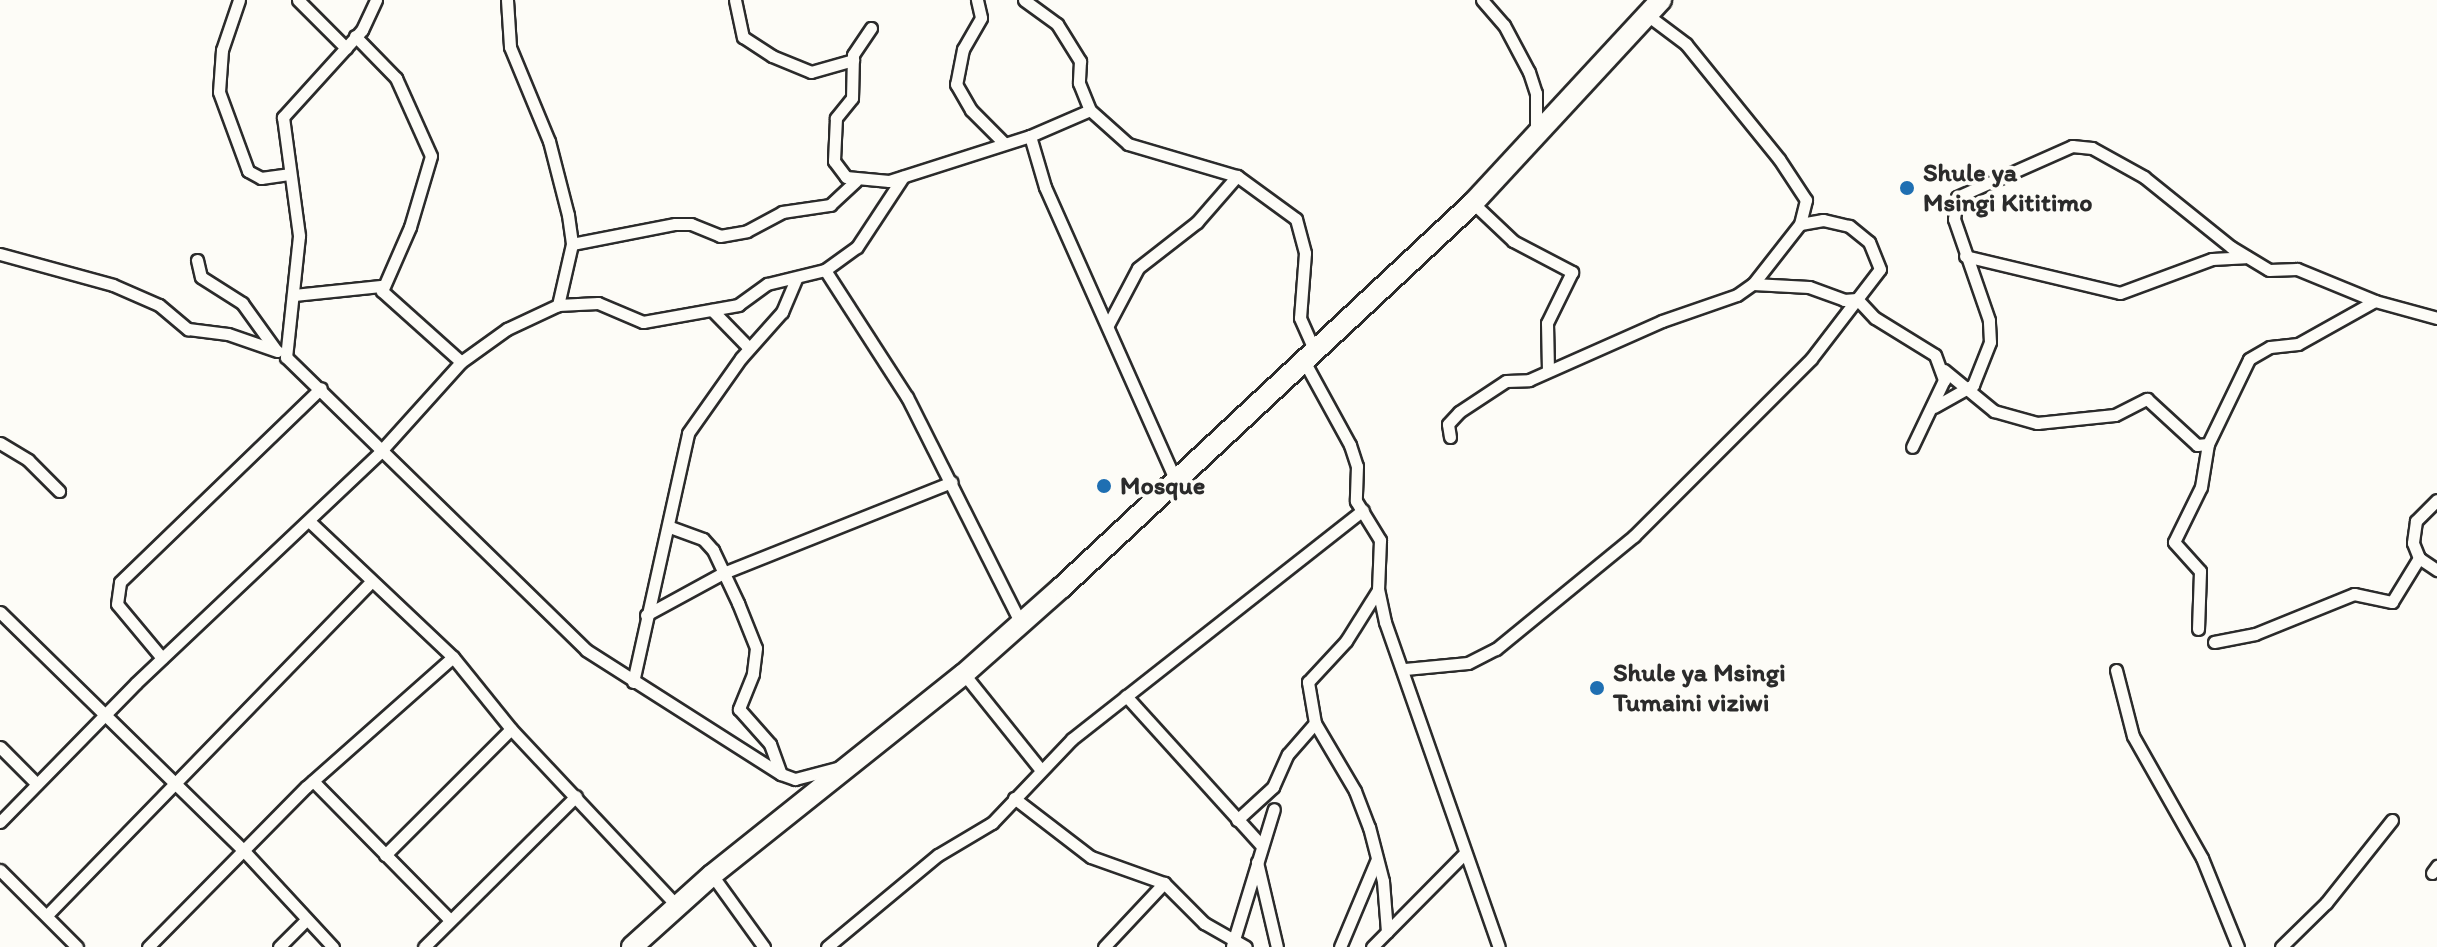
<!DOCTYPE html>
<style>
body{margin:0}
#map{position:relative;width:2437px;height:947px;overflow:hidden;background:#fdfcf7;font-family:Itim,sans-serif}
div>[style]{position:absolute}
[style*='--x']{left:calc(var(--x)*1px);top:calc(var(--y)*1px);width:calc(var(--w)*1px);rotate:calc(var(--a)*1deg)}
.roads{filter:drop-shadow(2px 0 #2b2b2b) drop-shadow(-2px 0 #2b2b2b) drop-shadow(0 2px #2b2b2b) drop-shadow(0 -2px #2b2b2b)}
.street>*{height:11px;margin:-5.5px;padding:0 5.5px;transform-origin:5.5px;border-radius:5.5px;background:#fdfcf7}
.highway>*{height:20px;margin:-10px;padding:0 10px;transform-origin:10px;border-radius:10px;background:#fdfcf7}
.dots>*{width:22px;height:22px;translate:-50% -50%;box-sizing:border-box;border:4px solid #fdfcf7;border-radius:50%}
span{translate:-50% -50%;white-space:nowrap;text-align:center;line-height:1.15;-webkit-text-stroke:8px #fdfcf7;paint-order:stroke}
.poi-label{font-size:26px;color:#2b2b2b;font-weight:700}
.left{translate:0 -50%;text-align:left}
</style>
<div id="map">
<div class="roads">
<div class="street">
<div style="--x:239;--y:0;--w:53;--a:108.8"></div>
<div style="--x:222;--y:50;--w:42;--a:94.1"></div>
<div style="--x:219;--y:92;--w:84;--a:69.8"></div>
<div style="--x:248;--y:171;--w:15;--a:28"></div>
<div style="--x:261;--y:178;--w:28;--a:-8"></div>
<div style="--x:298;--y:0;--w:68;--a:45"></div>
<div style="--x:376;--y:0;--w:33;--a:115"></div>
<div style="--x:362;--y:30;--w:118;--a:132.2"></div>
<div style="--x:283;--y:117;--w:120;--a:82.3"></div>
<div style="--x:299;--y:236;--w:122;--a:96.1"></div>
<div style="--x:286;--y:357;--w:419;--a:44.3"></div>
<div style="--x:586;--y:650;--w:231;--a:32.5"></div>
<div style="--x:781;--y:774;--w:15;--a:20"></div>
<div style="--x:795;--y:779;--w:48;--a:-14.6"></div>
<div style="--x:507;--y:0;--w:47;--a:86.3"></div>
<div style="--x:510;--y:47;--w:102;--a:67.5"></div>
<div style="--x:549;--y:141;--w:76;--a:75.6"></div>
<div style="--x:568;--y:215;--w:29;--a:82"></div>
<div style="--x:572;--y:244;--w:63;--a:102.9"></div>
<div style="--x:735;--y:0;--w:38;--a:78"></div>
<div style="--x:743;--y:37;--w:35;--a:33"></div>
<div style="--x:772;--y:56;--w:42;--a:22.3"></div>
<div style="--x:811;--y:72;--w:44;--a:-15.9"></div>
<div style="--x:977;--y:0;--w:18;--a:77"></div>
<div style="--x:981;--y:18;--w:36;--a:120"></div>
<div style="--x:963;--y:49;--w:36;--a:101"></div>
<div style="--x:956;--y:84;--w:30;--a:60"></div>
<div style="--x:971;--y:110;--w:45;--a:45"></div>
<div style="--x:1024;--y:0;--w:41;--a:36"></div>
<div style="--x:1057;--y:24;--w:44;--a:58.1"></div>
<div style="--x:1080;--y:61;--w:22;--a:93"></div>
<div style="--x:1079;--y:83;--w:29;--a:68"></div>
<div style="--x:1482;--y:0;--w:33;--a:49"></div>
<div style="--x:1504;--y:25;--w:53;--a:62"></div>
<div style="--x:1529;--y:72;--w:22;--a:72"></div>
<div style="--x:1536;--y:93;--w:39;--a:90"></div>
<div style="--x:871;--y:28;--w:32;--a:124"></div>
<div style="--x:853;--y:55;--w:43;--a:91.3"></div>
<div style="--x:852;--y:98;--w:26;--a:129"></div>
<div style="--x:836;--y:118;--w:43;--a:92.7"></div>
<div style="--x:834;--y:161;--w:20;--a:53"></div>
<div style="--x:846;--y:177;--w:43;--a:5.3"></div>
<div style="--x:889;--y:181;--w:148;--a:-17.7"></div>
<div style="--x:1030;--y:136;--w:65;--a:-23.4"></div>
<div style="--x:1090;--y:110;--w:51;--a:41.8"></div>
<div style="--x:1128;--y:144;--w:114;--a:16.4"></div>
<div style="--x:1237;--y:176;--w:73;--a:36.1"></div>
<div style="--x:1296;--y:219;--w:35;--a:75"></div>
<div style="--x:1305;--y:253;--w:65;--a:94.4"></div>
<div style="--x:1300;--y:318;--w:36;--a:66"></div>
<div style="--x:355;--y:36;--w:59;--a:45.7"></div>
<div style="--x:396;--y:78;--w:85;--a:65.8"></div>
<div style="--x:431;--y:156;--w:74;--a:106.5"></div>
<div style="--x:410;--y:227;--w:70;--a:113.6"></div>
<div style="--x:382;--y:291;--w:106;--a:41.9"></div>
<div style="--x:1030;--y:136;--w:53;--a:73.6"></div>
<div style="--x:1045;--y:187;--w:322;--a:66"></div>
<div style="--x:1473;--y:203;--w:55;--a:43.5"></div>
<div style="--x:1513;--y:241;--w:67;--a:27.7"></div>
<div style="--x:1572;--y:272;--w:57;--a:116.1"></div>
<div style="--x:1547;--y:323;--w:47;--a:88.8"></div>
<div style="--x:572;--y:244;--w:105;--a:-11"></div>
<div style="--x:675;--y:224;--w:16;--a:0"></div>
<div style="--x:691;--y:224;--w:31;--a:22"></div>
<div style="--x:720;--y:236;--w:27;--a:-10"></div>
<div style="--x:747;--y:231;--w:40;--a:-28"></div>
<div style="--x:782;--y:212;--w:49;--a:-8.3"></div>
<div style="--x:830;--y:205;--w:35;--a:-43"></div>
<div style="--x:0;--y:254;--w:117;--a:15.3"></div>
<div style="--x:113;--y:285;--w:50;--a:23.5"></div>
<div style="--x:159;--y:305;--w:38;--a:40"></div>
<div style="--x:188;--y:329;--w:40;--a:7.1"></div>
<div style="--x:228;--y:334;--w:52;--a:19.1"></div>
<div style="--x:1965;--y:256;--w:159;--a:13.4"></div>
<div style="--x:2120;--y:293;--w:98;--a:-20.3"></div>
<div style="--x:2212;--y:259;--w:33;--a:-3"></div>
<div style="--x:197;--y:260;--w:17;--a:77"></div>
<div style="--x:201;--y:277;--w:49;--a:32.4"></div>
<div style="--x:242;--y:303;--w:57;--a:54.3"></div>
<div style="--x:825;--y:270;--w:151;--a:57.2"></div>
<div style="--x:907;--y:397;--w:254;--a:63.3"></div>
<div style="--x:1753;--y:284;--w:56;--a:3.1"></div>
<div style="--x:1809;--y:287;--w:37;--a:20"></div>
<div style="--x:1844;--y:300;--w:13;--a:-4"></div>
<div style="--x:1857;--y:299;--w:26;--a:47"></div>
<div style="--x:1875;--y:318;--w:70;--a:31.7"></div>
<div style="--x:1935;--y:355;--w:27;--a:70"></div>
<div style="--x:1944;--y:380;--w:74;--a:115.5"></div>
<div style="--x:294;--y:295;--w:87;--a:-5.9"></div>
<div style="--x:712;--y:310;--w:53;--a:45.8"></div>
<div style="--x:1108;--y:325;--w:64;--a:-62.2"></div>
<div style="--x:1138;--y:268;--w:75;--a:-37.9"></div>
<div style="--x:1197;--y:222;--w:61;--a:-49"></div>
<div style="--x:1304;--y:361;--w:96;--a:61.3"></div>
<div style="--x:1350;--y:445;--w:22;--a:72"></div>
<div style="--x:1357;--y:466;--w:35;--a:92"></div>
<div style="--x:1356;--y:501;--w:46;--a:58.4"></div>
<div style="--x:1380;--y:540;--w:49;--a:92.3"></div>
<div style="--x:1378;--y:589;--w:34;--a:78"></div>
<div style="--x:1385;--y:622;--w:344;--a:70.7"></div>
<div style="--x:1944;--y:370;--w:65;--a:39.4"></div>
<div style="--x:1994;--y:411;--w:45;--a:15.6"></div>
<div style="--x:2037;--y:423;--w:78;--a:-5.9"></div>
<div style="--x:2115;--y:415;--w:36;--a:-27"></div>
<div style="--x:2147;--y:399;--w:68;--a:42.6"></div>
<div style="--x:2197;--y:445;--w:11;--a:-5"></div>
<div style="--x:1934;--y:407;--w:45;--a:-29.4"></div>
<div style="--x:1973;--y:385;--w:46;--a:-68.4"></div>
<div style="--x:1990;--y:342;--w:22;--a:-93"></div>
<div style="--x:1989;--y:320;--w:107;--a:-109.1"></div>
<div style="--x:1954;--y:219;--w:22;--a:-82"></div>
<div style="--x:1957;--y:197;--w:126;--a:-23.9"></div>
<div style="--x:2072;--y:146;--w:20;--a:6"></div>
<div style="--x:2092;--y:148;--w:60;--a:29.1"></div>
<div style="--x:2144;--y:177;--w:112;--a:38.8"></div>
<div style="--x:2231;--y:247;--w:44;--a:31.2"></div>
<div style="--x:2269;--y:270;--w:28;--a:-2"></div>
<div style="--x:2297;--y:269;--w:84;--a:22.3"></div>
<div style="--x:1450;--y:437;--w:13;--a:-99"></div>
<div style="--x:1448;--y:424;--w:16;--a:-47"></div>
<div style="--x:1459;--y:412;--w:56;--a:-33.4"></div>
<div style="--x:1506;--y:381;--w:23;--a:-2"></div>
<div style="--x:1529;--y:380;--w:145;--a:-23.9"></div>
<div style="--x:1662;--y:321;--w:79;--a:-19.1"></div>
<div style="--x:1737;--y:295;--w:19;--a:-35"></div>
<div style="--x:1753;--y:284;--w:76;--a:-51.9"></div>
<div style="--x:1800;--y:224;--w:25;--a:-76"></div>
<div style="--x:1806;--y:200;--w:49;--a:-123.4"></div>
<div style="--x:1779;--y:159;--w:148;--a:-129"></div>
<div style="--x:1686;--y:44;--w:50;--a:-143.1"></div>
<div style="--x:0;--y:443;--w:33;--a:31"></div>
<div style="--x:28;--y:460;--w:44;--a:45"></div>
<div style="--x:2437;--y:500;--w:30;--a:135"></div>
<div style="--x:2416;--y:521;--w:22;--a:98"></div>
<div style="--x:2413;--y:543;--w:16;--a:68"></div>
<div style="--x:2419;--y:558;--w:22;--a:34"></div>
<div style="--x:309;--y:521;--w:198;--a:43.4"></div>
<div style="--x:453;--y:657;--w:92;--a:51.1"></div>
<div style="--x:511;--y:729;--w:241;--a:46.8"></div>
<div style="--x:670;--y:527;--w:35;--a:20"></div>
<div style="--x:703;--y:539;--w:15;--a:48"></div>
<div style="--x:713;--y:550;--w:59;--a:64.7"></div>
<div style="--x:738;--y:603;--w:48;--a:68.2"></div>
<div style="--x:756;--y:648;--w:26;--a:97"></div>
<div style="--x:753;--y:674;--w:38;--a:112"></div>
<div style="--x:739;--y:709;--w:47;--a:48.5"></div>
<div style="--x:770;--y:744;--w:32;--a:70"></div>
<div style="--x:0;--y:612;--w:342;--a:44.4"></div>
<div style="--x:244;--y:851;--w:131;--a:47.2"></div>
<div style="--x:646;--y:615;--w:88;--a:-28.6"></div>
<div style="--x:723;--y:573;--w:246;--a:-21.7"></div>
<div style="--x:2198;--y:629;--w:58;--a:-88"></div>
<div style="--x:2200;--y:571;--w:39;--a:-132"></div>
<div style="--x:2174;--y:542;--w:61;--a:-63.9"></div>
<div style="--x:2201;--y:487;--w:44;--a:-80.8"></div>
<div style="--x:2208;--y:444;--w:94;--a:-64.2"></div>
<div style="--x:2249;--y:359;--w:24;--a:-30"></div>
<div style="--x:2270;--y:347;--w:28;--a:-6"></div>
<div style="--x:2298;--y:344;--w:88;--a:-29.2"></div>
<div style="--x:2375;--y:301;--w:64;--a:15.3"></div>
<div style="--x:2214;--y:642;--w:42;--a:-11"></div>
<div style="--x:2255;--y:634;--w:107;--a:-22"></div>
<div style="--x:2354;--y:594;--w:39;--a:12"></div>
<div style="--x:2392;--y:602;--w:52;--a:-58.5"></div>
<div style="--x:162;--y:658;--w:70;--a:-129.8"></div>
<div style="--x:117;--y:604;--w:22;--a:-82"></div>
<div style="--x:120;--y:582;--w:279;--a:-44"></div>
<div style="--x:1405;--y:669;--w:63;--a:-5.4"></div>
<div style="--x:1468;--y:663;--w:31;--a:-27"></div>
<div style="--x:1496;--y:649;--w:178;--a:-39.3"></div>
<div style="--x:1634;--y:536;--w:250;--a:-45"></div>
<div style="--x:1811;--y:359;--w:113;--a:-52.5"></div>
<div style="--x:1880;--y:269;--w:29;--a:-112"></div>
<div style="--x:1869;--y:242;--w:26;--a:-141"></div>
<div style="--x:1849;--y:226;--w:27;--a:-167"></div>
<div style="--x:1823;--y:220;--w:23;--a:170"></div>
<div style="--x:2116;--y:670;--w:68;--a:75.6"></div>
<div style="--x:2133;--y:736;--w:140;--a:60.5"></div>
<div style="--x:2202;--y:858;--w:96;--a:68"></div>
<div style="--x:964;--y:674;--w:122;--a:51.3"></div>
<div style="--x:633;--y:682;--w:255;--a:-77.5"></div>
<div style="--x:688;--y:433;--w:92;--a:-54.8"></div>
<div style="--x:741;--y:358;--w:62;--a:-48.3"></div>
<div style="--x:782;--y:312;--w:34;--a:-67"></div>
<div style="--x:1126;--y:696;--w:201;--a:47.8"></div>
<div style="--x:1315;--y:723;--w:79;--a:59.5"></div>
<div style="--x:1355;--y:791;--w:39;--a:69"></div>
<div style="--x:1369;--y:827;--w:56;--a:75.5"></div>
<div style="--x:1383;--y:881;--w:51;--a:85.5"></div>
<div style="--x:0;--y:747;--w:52;--a:45"></div>
<div style="--x:313;--y:781;--w:195;--a:45.4"></div>
<div style="--x:1014;--y:798;--w:97;--a:37.5"></div>
<div style="--x:1091;--y:857;--w:77;--a:19.6"></div>
<div style="--x:1164;--y:883;--w:57;--a:45"></div>
<div style="--x:1204;--y:923;--w:48;--a:29.7"></div>
<div style="--x:1237;--y:820;--w:49;--a:-42.5"></div>
<div style="--x:1273;--y:787;--w:36;--a:-66"></div>
<div style="--x:1288;--y:754;--w:41;--a:-48.9"></div>
<div style="--x:1315;--y:723;--w:42;--a:-99.7"></div>
<div style="--x:1308;--y:682;--w:56;--a:-47.2"></div>
<div style="--x:1346;--y:641;--w:60;--a:-57.9"></div>
<div style="--x:0;--y:822;--w:194;--a:-45.6"></div>
<div style="--x:136;--y:683;--w:336;--a:-43.4"></div>
<div style="--x:380;--y:452;--w:121;--a:-48"></div>
<div style="--x:461;--y:362;--w:57;--a:-35.7"></div>
<div style="--x:507;--y:329;--w:56;--a:-25.2"></div>
<div style="--x:558;--y:305;--w:40;--a:-2.9"></div>
<div style="--x:598;--y:303;--w:49;--a:22.9"></div>
<div style="--x:643;--y:322;--w:97;--a:-10.1"></div>
<div style="--x:738;--y:305;--w:36;--a:-36"></div>
<div style="--x:767;--y:284;--w:60;--a:-13.6"></div>
<div style="--x:825;--y:270;--w:39;--a:-36"></div>
<div style="--x:857;--y:247;--w:84;--a:-56.7"></div>
<div style="--x:385;--y:855;--w:178;--a:-45"></div>
<div style="--x:1257;--y:862;--w:87;--a:76.8"></div>
<div style="--x:0;--y:870;--w:109;--a:45"></div>
<div style="--x:2432;--y:873;--w:9;--a:-54"></div>
<div style="--x:712;--y:875;--w:89;--a:54.2"></div>
<div style="--x:47;--y:915;--w:465;--a:-45.8"></div>
<div style="--x:1232;--y:946;--w:143;--a:-73"></div>
<div style="--x:148;--y:947;--w:225;--a:-45.4"></div>
<div style="--x:306;--y:787;--w:196;--a:-41.5"></div>
<div style="--x:279;--y:947;--w:38;--a:-45"></div>
<div style="--x:424;--y:947;--w:214;--a:-44.8"></div>
<div style="--x:827;--y:947;--w:144;--a:-39.7"></div>
<div style="--x:938;--y:855;--w:63;--a:-30.7"></div>
<div style="--x:992;--y:823;--w:116;--a:-46.4"></div>
<div style="--x:1072;--y:739;--w:370;--a:-38.2"></div>
<div style="--x:1104;--y:947;--w:88;--a:-46.8"></div>
<div style="--x:1340;--y:947;--w:95;--a:-67.2"></div>
<div style="--x:1372;--y:947;--w:132;--a:-45.3"></div>
<div style="--x:2281;--y:947;--w:63;--a:-44.4"></div>
<div style="--x:2326;--y:903;--w:106;--a:-51.5"></div>
</div>
<div class="highway">
<div style="--x:632;--y:947;--w:108;--a:-42"></div>
<div style="--x:712;--y:875;--w:322;--a:-38.6"></div>
<div style="--x:964;--y:674;--w:130;--a:-41.6"></div>
<div style="--x:1061;--y:588;--w:564;--a:-43.06"></div>
<div style="--x:1473;--y:203;--w:277;--a:-47.2"></div>
</div>
</div>
<div class="dots">
<div style="left:1907px;top:188px;background:#1f6fb2"></div>
<div style="left:1104px;top:486px;background:#1f6fb2"></div>
<div style="left:1597px;top:688px;background:#1f6fb2"></div>
</div>
<div class="poi-label">
<span class="left" style="left:1923px;top:188px">Shule ya<br>Msingi Kititimo</span>
<span class="left" style="left:1120px;top:486px">Mosque</span>
<span class="left" style="left:1613px;top:688px">Shule ya Msingi<br>Tumaini viziwi</span>
</div>
</div>
